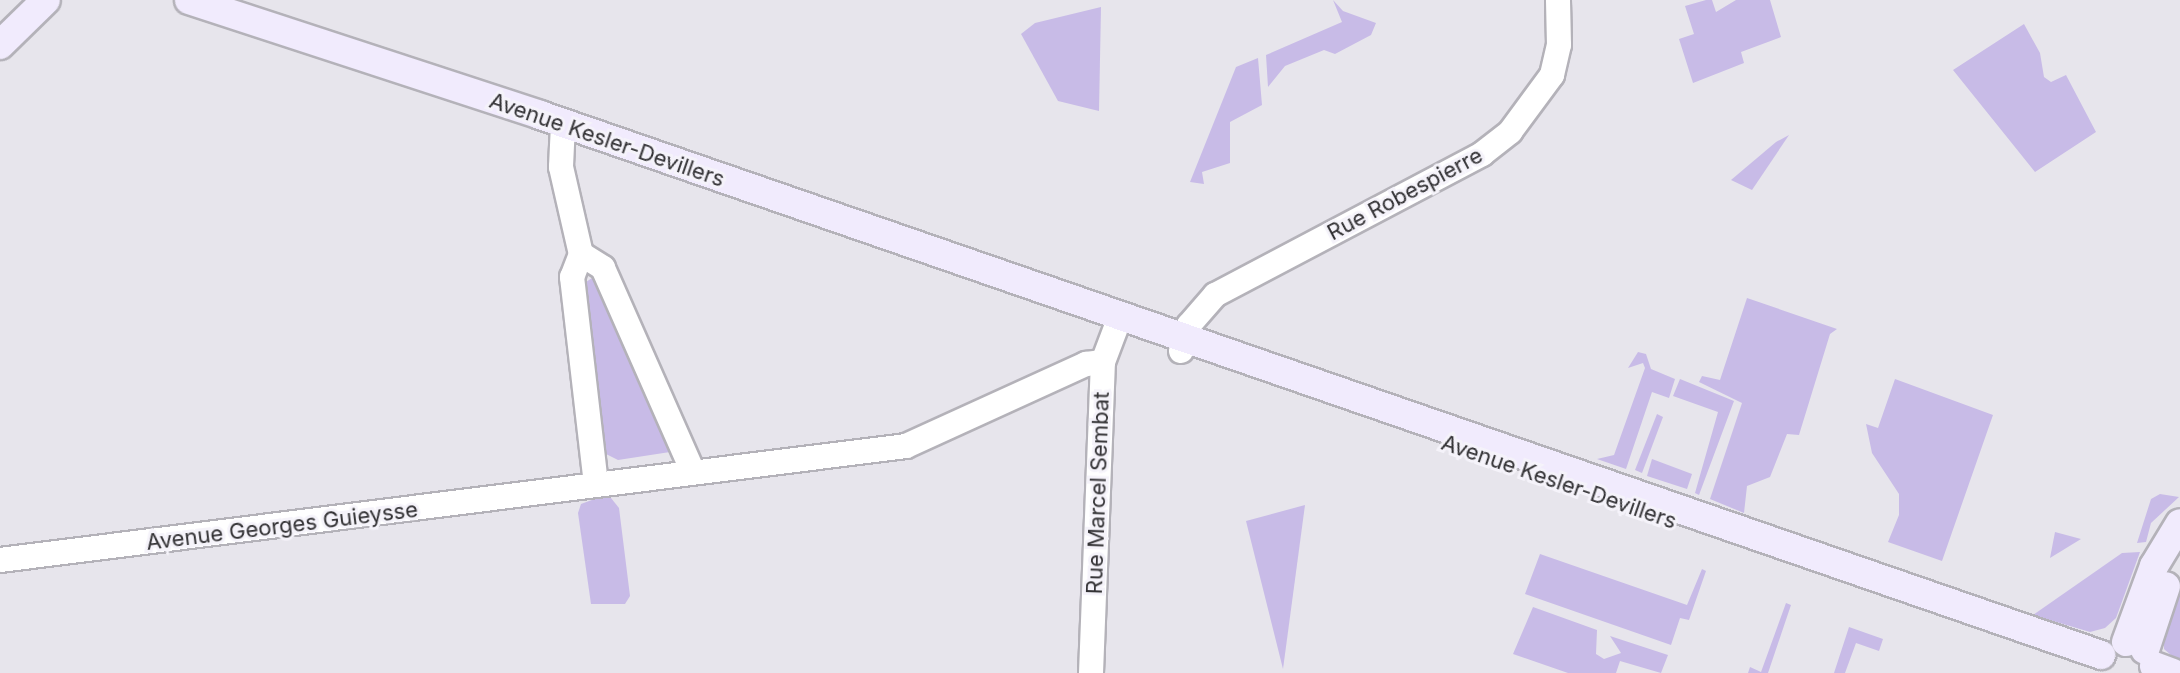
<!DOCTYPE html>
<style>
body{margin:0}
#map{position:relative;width:2180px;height:673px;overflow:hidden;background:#e7e5ec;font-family:Inter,sans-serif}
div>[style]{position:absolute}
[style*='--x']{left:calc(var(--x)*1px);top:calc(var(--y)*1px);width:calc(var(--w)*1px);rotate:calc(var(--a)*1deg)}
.green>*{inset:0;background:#c8bbe7}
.roads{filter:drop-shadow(2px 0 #b4b2b9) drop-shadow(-2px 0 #b4b2b9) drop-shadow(0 2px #b4b2b9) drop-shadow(0 -2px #b4b2b9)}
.tertiary>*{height:24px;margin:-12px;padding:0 12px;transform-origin:12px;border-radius:12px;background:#fff}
.secondary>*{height:28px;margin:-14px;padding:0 14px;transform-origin:14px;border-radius:14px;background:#f1ebfd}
span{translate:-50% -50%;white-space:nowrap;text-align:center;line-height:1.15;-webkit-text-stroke:6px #f5f3fa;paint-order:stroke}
.street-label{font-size:22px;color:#323134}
</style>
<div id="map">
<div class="green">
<div style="clip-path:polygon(1333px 0,1343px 11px,1376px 23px,1371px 35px,1335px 54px,1324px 50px,1285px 66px,1268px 87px,1266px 55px,1342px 22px)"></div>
<div style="clip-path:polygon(1706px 0,1712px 0,1716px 12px,1736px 0,1770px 0,1781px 37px,1741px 52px,1744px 63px,1693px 83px,1679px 39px,1694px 34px,1685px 6px)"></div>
<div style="clip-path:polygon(1101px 7px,1099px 111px,1058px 101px,1021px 34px,1035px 23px)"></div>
<div style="clip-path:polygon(2024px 24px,2040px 53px,2044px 77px,2051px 82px,2066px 75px,2096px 132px,2035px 172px,1953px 70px)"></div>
<div style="clip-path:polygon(1258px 58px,1262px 105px,1230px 122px,1230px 163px,1202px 172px,1204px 184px,1190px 182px,1236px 67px)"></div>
<div style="clip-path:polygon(1789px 135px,1752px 190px,1731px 180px,1776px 142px)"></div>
<div style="clip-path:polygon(592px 278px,601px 280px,670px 452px,618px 460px,606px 454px,586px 282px)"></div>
<div style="clip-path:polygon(1747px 298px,1837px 329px,1830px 334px,1799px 435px,1787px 434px,1770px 477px,1747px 486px,1744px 513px,1710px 499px,1742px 403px,1699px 382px,1702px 376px,1720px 380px)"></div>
<div style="clip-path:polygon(1638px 352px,1646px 354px,1651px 369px,1675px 379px,1669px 398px,1652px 392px,1626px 469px,1597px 459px,1614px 455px,1645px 368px,1643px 363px,1628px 368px)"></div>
<div style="clip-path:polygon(1680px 379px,1734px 401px,1699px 495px,1695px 493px,1718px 412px,1673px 396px)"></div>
<div style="clip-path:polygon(1895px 379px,1993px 415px,1942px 561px,1888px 542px,1899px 515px,1899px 494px,1872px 453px,1866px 424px,1878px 428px)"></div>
<div style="clip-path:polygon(1657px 414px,1663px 417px,1642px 473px,1635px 470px)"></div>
<div style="clip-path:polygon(1652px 459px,1692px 474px,1687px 489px,1647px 476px)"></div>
<div style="clip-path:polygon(2160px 494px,2179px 497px,2151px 523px,2146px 542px,2137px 543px,2151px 499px)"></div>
<div style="clip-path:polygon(600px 497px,611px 498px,619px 508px,630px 596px,625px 604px,591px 604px,578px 513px,581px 504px)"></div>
<div style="clip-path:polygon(1305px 505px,1283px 669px,1246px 521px)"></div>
<div style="clip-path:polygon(2055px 532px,2081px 539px,2050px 558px)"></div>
<div style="clip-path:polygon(2140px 552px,2116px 618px,2105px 628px,2090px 632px,2033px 615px,2122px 553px)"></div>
<div style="clip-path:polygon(1540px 554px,1687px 605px,1702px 569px,1706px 571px,1689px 620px,1680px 618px,1671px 645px,1525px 594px)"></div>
<div style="clip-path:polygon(2180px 591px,2180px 663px,2164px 649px,2164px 633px)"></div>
<div style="clip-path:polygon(1786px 603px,1791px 605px,1768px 673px,1748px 673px,1750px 667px,1761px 672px)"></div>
<div style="clip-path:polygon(1533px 607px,1597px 630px,1596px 654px,1604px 659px,1621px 653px,1610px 636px,1668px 655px,1661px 673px,1620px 661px,1616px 673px,1568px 673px,1513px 654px)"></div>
<div style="clip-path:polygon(1849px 627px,1883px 639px,1879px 651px,1856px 643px,1845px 673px,1834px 673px)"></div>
</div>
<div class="roads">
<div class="tertiary">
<div style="--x:563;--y:124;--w:43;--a:92.7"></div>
<div style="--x:561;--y:167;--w:89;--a:77.1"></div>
<div style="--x:581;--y:254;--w:25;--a:111"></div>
<div style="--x:572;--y:277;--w:208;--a:83.4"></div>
<div style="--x:581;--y:254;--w:26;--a:32"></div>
<div style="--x:603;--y:268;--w:221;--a:66.2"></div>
<div style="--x:1181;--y:351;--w:27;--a:-73"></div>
<div style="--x:1189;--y:325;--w:40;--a:-49"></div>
<div style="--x:1215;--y:295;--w:302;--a:-27.8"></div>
<div style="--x:1482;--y:154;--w:36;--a:-38"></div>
<div style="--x:1510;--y:132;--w:71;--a:-53.6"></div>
<div style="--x:1552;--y:75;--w:31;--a:-77"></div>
<div style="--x:1559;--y:45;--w:45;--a:-91.3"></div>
<div style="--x:0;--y:560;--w:913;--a:-7.17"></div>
<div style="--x:906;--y:446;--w:198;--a:-24.5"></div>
<div style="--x:1086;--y:364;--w:17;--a:-7"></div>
<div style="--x:1091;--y:673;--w:311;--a:-87.8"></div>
<div style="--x:1103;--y:362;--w:48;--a:-69.3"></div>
</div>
<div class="secondary">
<div style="--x:189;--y:0;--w:369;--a:18.1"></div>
<div style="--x:540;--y:115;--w:1652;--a:19.08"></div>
<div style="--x:0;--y:45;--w:64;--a:-44.4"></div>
<div style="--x:2126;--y:642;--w:81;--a:-69.8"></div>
<div style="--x:2154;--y:566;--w:50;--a:-58.8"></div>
<div style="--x:2145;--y:650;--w:67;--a:-71.8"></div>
<div style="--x:2154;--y:666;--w:20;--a:20"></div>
</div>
</div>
<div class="street-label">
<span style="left:607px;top:140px;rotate:19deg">Avenue Kesler-Devillers</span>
<span style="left:1405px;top:194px;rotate:-28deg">Rue Robespierre</span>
<span style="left:1559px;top:482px;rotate:19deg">Avenue Kesler-Devillers</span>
<span style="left:1098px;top:493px;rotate:-88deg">Rue Marcel Sembat</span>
<span style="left:282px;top:526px;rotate:-7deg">Avenue Georges Guieysse</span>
</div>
</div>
